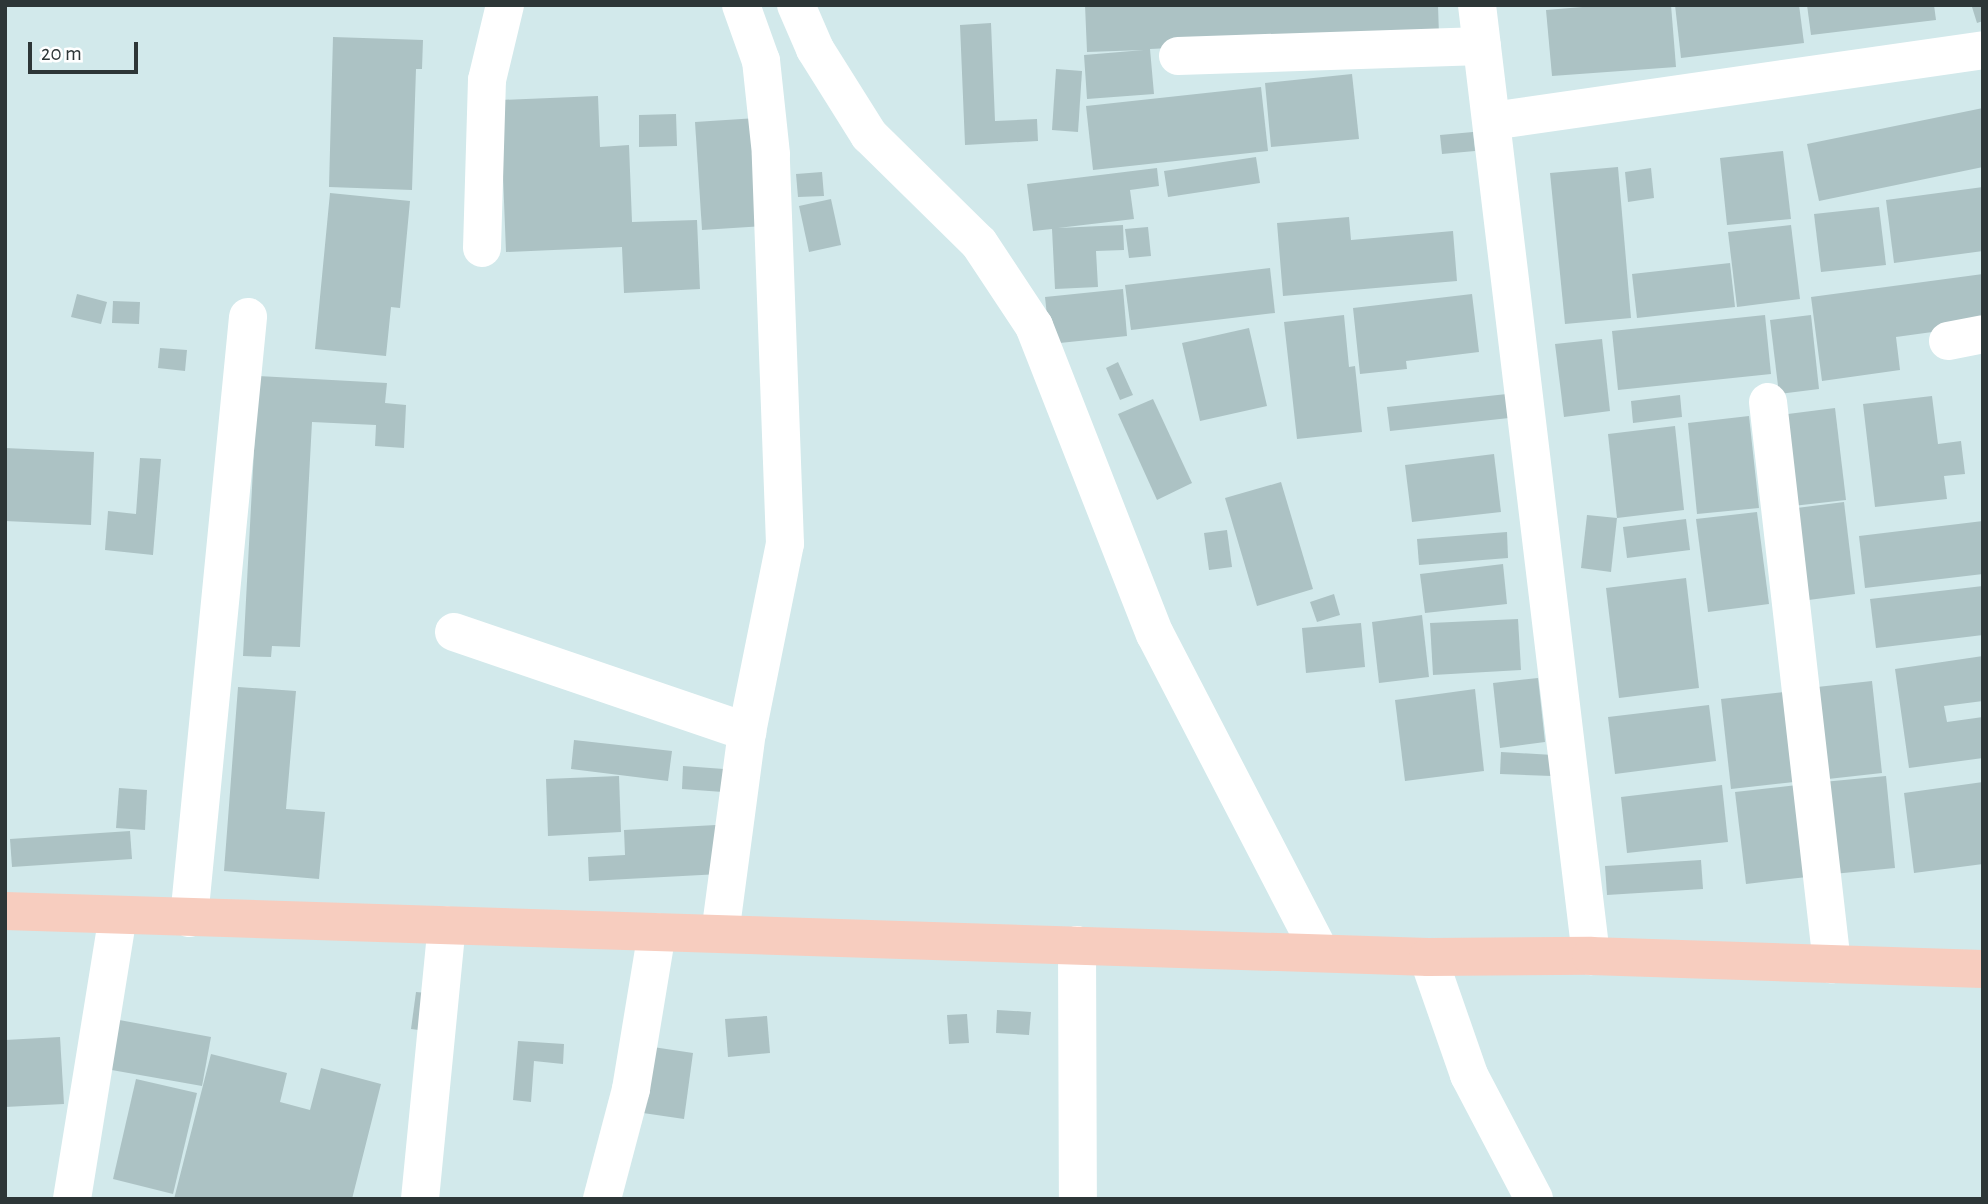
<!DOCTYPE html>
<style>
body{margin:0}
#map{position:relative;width:1988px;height:1204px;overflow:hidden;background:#d2e9eb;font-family:"Alegreya Sans",sans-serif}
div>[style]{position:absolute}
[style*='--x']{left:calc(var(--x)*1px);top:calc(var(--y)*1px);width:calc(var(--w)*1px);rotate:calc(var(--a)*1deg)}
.building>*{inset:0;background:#acc2c4}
.minor>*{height:38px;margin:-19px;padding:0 19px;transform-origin:19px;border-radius:19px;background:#fff}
.major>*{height:38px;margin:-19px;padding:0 19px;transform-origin:19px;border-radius:19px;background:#f7cdbf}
span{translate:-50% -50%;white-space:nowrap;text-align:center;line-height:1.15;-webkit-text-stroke:7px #fff;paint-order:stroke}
.frame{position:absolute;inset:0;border:7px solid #2d3637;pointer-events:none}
.scale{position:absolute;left:28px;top:42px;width:110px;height:32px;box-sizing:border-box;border:4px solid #2d3637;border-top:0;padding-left:9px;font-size:21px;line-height:24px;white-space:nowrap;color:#2d3637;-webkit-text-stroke:5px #fff;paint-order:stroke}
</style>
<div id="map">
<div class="building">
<div style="clip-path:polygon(1085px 5px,1438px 5px,1439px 35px,1150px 49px,1154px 94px,1087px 99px,1084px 55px,1144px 50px,1087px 52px)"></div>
<div style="clip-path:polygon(1607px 5px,1671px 5px,1676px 67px,1552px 76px,1546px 10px)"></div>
<div style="clip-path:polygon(1675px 5px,1799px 5px,1804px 43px,1681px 58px)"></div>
<div style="clip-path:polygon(1807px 5px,1934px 5px,1936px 20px,1811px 35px)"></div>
<div style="clip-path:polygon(1976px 5px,1983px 5px,1983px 21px,1977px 23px,1972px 7px)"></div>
<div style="clip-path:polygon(991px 23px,995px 121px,1037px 119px,1038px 141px,965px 145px,960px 25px)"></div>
<div style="clip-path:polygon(333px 37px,423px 40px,422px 69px,416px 69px,412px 190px,329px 187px)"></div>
<div style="clip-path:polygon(1056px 69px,1082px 71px,1078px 132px,1052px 130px)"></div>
<div style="clip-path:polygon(1352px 74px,1359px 139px,1271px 147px,1265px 83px)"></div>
<div style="clip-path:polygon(1261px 87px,1268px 151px,1093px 170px,1086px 106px)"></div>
<div style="clip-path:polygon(598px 96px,600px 147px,629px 145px,632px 222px,697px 220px,700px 289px,624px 293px,622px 247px,506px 252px,500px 100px)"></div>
<div style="clip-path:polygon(1983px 108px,1983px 167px,1819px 201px,1807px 144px)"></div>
<div style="clip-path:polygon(676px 114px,677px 146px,639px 147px,639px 115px)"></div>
<div style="clip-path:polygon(757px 118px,764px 226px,702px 230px,695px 122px)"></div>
<div style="clip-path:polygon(1473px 132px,1475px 151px,1442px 154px,1440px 135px)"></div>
<div style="clip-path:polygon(1783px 151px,1791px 219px,1727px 225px,1720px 158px)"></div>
<div style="clip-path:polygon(1256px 157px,1260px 183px,1168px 197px,1164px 171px)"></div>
<div style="clip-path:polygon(1618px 167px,1631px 318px,1565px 324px,1550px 173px)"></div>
<div style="clip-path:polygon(1157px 168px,1159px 186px,1130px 190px,1134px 219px,1058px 228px,1123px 225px,1124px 250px,1096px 251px,1098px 287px,1055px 289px,1052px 229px,1033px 231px,1027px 184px)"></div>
<div style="clip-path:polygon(1651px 168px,1654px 198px,1628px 202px,1625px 172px)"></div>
<div style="clip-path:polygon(822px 172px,824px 196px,798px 197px,796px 174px)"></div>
<div style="clip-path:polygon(1983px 187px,1983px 251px,1894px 263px,1886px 200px)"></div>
<div style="clip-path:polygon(330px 193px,410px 201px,400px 308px,391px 307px,386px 356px,315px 349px)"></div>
<div style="clip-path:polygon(831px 199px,841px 245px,809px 252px,799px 206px)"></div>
<div style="clip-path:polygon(1879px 207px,1886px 265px,1821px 272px,1814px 214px)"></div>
<div style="clip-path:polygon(1349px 217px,1351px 240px,1453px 231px,1457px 281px,1283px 296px,1277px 223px)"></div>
<div style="clip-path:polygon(1791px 225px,1800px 299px,1737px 307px,1728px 232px)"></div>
<div style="clip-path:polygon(1148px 227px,1151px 256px,1129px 258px,1125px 229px)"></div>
<div style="clip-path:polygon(1730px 263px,1735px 307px,1637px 318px,1632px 274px)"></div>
<div style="clip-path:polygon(1270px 268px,1275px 313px,1131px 330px,1125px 285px)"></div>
<div style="clip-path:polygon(1983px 274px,1983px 325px,1896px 337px,1900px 370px,1822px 381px,1811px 297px)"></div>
<div style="clip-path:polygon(1123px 289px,1127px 336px,1050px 344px,1045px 297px)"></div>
<div style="clip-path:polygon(77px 294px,107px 302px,101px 324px,71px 317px)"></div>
<div style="clip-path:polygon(1472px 294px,1479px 352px,1406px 361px,1407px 369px,1360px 374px,1353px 308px)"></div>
<div style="clip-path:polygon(113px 301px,140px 302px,139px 324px,112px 323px)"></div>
<div style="clip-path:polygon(1344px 315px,1349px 367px,1355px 366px,1362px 432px,1297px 439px,1284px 322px)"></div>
<div style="clip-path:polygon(1765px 315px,1771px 374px,1618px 390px,1612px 331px)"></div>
<div style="clip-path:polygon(1811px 315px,1819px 389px,1779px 394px,1770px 320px)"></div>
<div style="clip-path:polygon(1249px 328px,1267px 406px,1200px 421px,1182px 343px)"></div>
<div style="clip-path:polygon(1602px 339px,1610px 411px,1564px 417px,1555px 344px)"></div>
<div style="clip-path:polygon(160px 348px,187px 350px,185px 371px,158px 368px)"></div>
<div style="clip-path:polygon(1118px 362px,1133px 395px,1120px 400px,1106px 368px)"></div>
<div style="clip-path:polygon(258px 376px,387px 383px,385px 403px,406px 405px,404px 448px,375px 446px,376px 425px,312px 422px,300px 647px,272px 646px,271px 657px,243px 656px)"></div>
<div style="clip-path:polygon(1507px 394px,1509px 418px,1390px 431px,1387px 407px)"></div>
<div style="clip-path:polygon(1680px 395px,1682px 417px,1633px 423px,1631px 401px)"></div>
<div style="clip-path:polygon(1932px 396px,1938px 444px,1961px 441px,1965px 474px,1944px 476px,1947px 499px,1875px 507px,1863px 404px)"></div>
<div style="clip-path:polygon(1153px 399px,1192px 483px,1157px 500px,1118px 414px)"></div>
<div style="clip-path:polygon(1835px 408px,1846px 500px,1784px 507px,1773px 416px)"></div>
<div style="clip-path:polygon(1749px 416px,1759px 508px,1697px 514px,1688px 423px)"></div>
<div style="clip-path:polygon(1675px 426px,1684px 510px,1617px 518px,1608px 434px)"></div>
<div style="clip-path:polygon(5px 448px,94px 452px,91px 525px,5px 521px)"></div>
<div style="clip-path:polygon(1494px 454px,1501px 512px,1412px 522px,1405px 465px)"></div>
<div style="clip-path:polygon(140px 458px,161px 459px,153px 555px,105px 550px,108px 511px,136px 514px)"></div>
<div style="clip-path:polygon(1281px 482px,1313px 589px,1257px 606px,1225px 498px)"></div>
<div style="clip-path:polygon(1844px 502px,1855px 594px,1793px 602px,1781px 510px)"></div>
<div style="clip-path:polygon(1757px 512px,1769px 604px,1708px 612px,1696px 519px)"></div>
<div style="clip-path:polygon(1587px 515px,1617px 518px,1611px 572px,1581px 568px)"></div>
<div style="clip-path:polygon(1686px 519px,1690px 550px,1627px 558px,1623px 527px)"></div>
<div style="clip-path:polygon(1983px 521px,1983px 574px,1865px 588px,1859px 536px)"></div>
<div style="clip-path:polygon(1227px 530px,1232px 567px,1209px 570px,1204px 533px)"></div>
<div style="clip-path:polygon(1507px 532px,1508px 558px,1419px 565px,1417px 539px)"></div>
<div style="clip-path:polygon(1503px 564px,1507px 604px,1425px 613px,1420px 574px)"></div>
<div style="clip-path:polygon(1686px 578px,1699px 688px,1619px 698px,1606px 588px)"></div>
<div style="clip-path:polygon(1983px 586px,1983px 635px,1876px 648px,1870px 599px)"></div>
<div style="clip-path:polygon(1334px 594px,1340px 615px,1317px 622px,1310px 602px)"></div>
<div style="clip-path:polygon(1422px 615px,1429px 677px,1379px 683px,1372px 622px)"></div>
<div style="clip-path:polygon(1518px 619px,1521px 670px,1433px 675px,1430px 623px)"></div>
<div style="clip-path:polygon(1361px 623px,1365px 667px,1306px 673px,1302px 628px)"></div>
<div style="clip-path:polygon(1983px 656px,1983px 701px,1944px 706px,1947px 722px,1983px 717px,1983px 758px,1909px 768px,1895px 669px)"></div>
<div style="clip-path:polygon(1538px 678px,1545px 742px,1500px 748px,1493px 683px)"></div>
<div style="clip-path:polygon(1872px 681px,1882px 773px,1819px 780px,1808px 688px)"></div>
<div style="clip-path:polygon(238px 687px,296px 691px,286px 809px,325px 812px,319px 879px,224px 871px)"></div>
<div style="clip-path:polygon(1475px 689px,1484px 771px,1405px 781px,1395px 700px)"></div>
<div style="clip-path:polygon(1784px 692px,1794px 782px,1731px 789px,1721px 699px)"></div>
<div style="clip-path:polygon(1709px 705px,1716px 761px,1615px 774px,1608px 717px)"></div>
<div style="clip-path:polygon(574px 740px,672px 751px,668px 781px,571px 769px)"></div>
<div style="clip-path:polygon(1501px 752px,1553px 755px,1552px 776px,1500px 774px)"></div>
<div style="clip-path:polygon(683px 766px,724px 769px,723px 792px,682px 789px)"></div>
<div style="clip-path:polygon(619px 776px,621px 832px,548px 836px,546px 779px)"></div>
<div style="clip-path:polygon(1886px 776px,1895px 868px,1833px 874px,1823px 782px)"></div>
<div style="clip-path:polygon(1983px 782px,1983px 864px,1914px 873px,1904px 793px)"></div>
<div style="clip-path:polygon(1722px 785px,1728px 842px,1627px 853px,1621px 797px)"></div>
<div style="clip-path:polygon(1797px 785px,1807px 877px,1746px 884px,1735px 792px)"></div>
<div style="clip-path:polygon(119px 788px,147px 790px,145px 830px,116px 828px)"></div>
<div style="clip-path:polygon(716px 825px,720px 874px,589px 881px,588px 857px,625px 855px,624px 830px)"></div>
<div style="clip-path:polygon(130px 831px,132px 859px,12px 867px,10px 839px)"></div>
<div style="clip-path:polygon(1701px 860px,1703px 889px,1607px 895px,1605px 866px)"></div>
<div style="clip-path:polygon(416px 992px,439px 994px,435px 1032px,411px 1029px)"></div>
<div style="clip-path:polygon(997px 1010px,1031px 1012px,1029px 1035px,996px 1033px)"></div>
<div style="clip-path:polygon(967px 1014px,969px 1043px,949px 1044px,947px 1015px)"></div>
<div style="clip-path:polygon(767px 1016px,770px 1053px,728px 1057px,725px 1019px)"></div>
<div style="clip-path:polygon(114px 1019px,211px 1037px,202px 1086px,106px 1069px)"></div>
<div style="clip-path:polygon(60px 1037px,64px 1104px,5px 1107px,5px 1040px)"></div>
<div style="clip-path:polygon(518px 1041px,564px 1044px,563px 1064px,534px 1061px,531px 1102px,513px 1100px)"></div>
<div style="clip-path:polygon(653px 1047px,693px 1053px,684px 1119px,643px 1113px)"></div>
<div style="clip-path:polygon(211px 1054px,287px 1073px,280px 1102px,310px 1110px,321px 1068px,381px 1084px,352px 1199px,174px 1199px)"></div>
<div style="clip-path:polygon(136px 1079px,197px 1093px,173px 1194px,113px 1179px)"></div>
</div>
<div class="minor">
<div style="--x:796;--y:5;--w:48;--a:66.6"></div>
<div style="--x:815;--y:49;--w:102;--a:57.9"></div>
<div style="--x:869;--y:135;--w:154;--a:44.5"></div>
<div style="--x:979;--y:243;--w:100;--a:56.5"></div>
<div style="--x:1034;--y:326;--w:331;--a:68.6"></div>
<div style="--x:1155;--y:634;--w:358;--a:62.6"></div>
<div style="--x:1477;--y:5;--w:958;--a:83.16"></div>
<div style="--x:1178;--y:56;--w:304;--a:-1.9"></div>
<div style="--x:1492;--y:121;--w:496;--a:-8.2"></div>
<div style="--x:482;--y:248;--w:168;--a:-88.3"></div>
<div style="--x:487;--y:80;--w:77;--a:-76.5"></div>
<div style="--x:1948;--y:341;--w:36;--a:-11"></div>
<div style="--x:1768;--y:402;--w:566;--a:83.5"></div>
<div style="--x:454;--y:632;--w:310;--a:18.8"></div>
<div style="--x:189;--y:918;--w:604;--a:-84.39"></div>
<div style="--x:720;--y:934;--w:204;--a:-82.4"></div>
<div style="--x:747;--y:732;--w:192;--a:-78.6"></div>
<div style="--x:785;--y:544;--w:390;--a:-92.1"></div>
<div style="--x:771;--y:154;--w:94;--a:-96.1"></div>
<div style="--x:761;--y:61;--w:59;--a:-109.7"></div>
<div style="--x:1077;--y:945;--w:254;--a:89.8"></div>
<div style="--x:1428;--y:957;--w:125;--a:70.8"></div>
<div style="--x:1469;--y:1075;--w:140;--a:62.3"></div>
<div style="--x:72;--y:1199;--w:287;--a:-80.8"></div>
<div style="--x:420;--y:1199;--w:275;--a:-84.4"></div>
<div style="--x:602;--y:1199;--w:114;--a:-75.2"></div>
<div style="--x:631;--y:1089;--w:159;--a:-80.6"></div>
</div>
<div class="major">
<div style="--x:5;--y:911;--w:1424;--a:1.85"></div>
<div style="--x:1428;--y:957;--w:163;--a:-0.4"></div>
<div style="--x:1591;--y:956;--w:392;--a:1.9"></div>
</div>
<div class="frame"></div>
<div class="scale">20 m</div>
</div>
